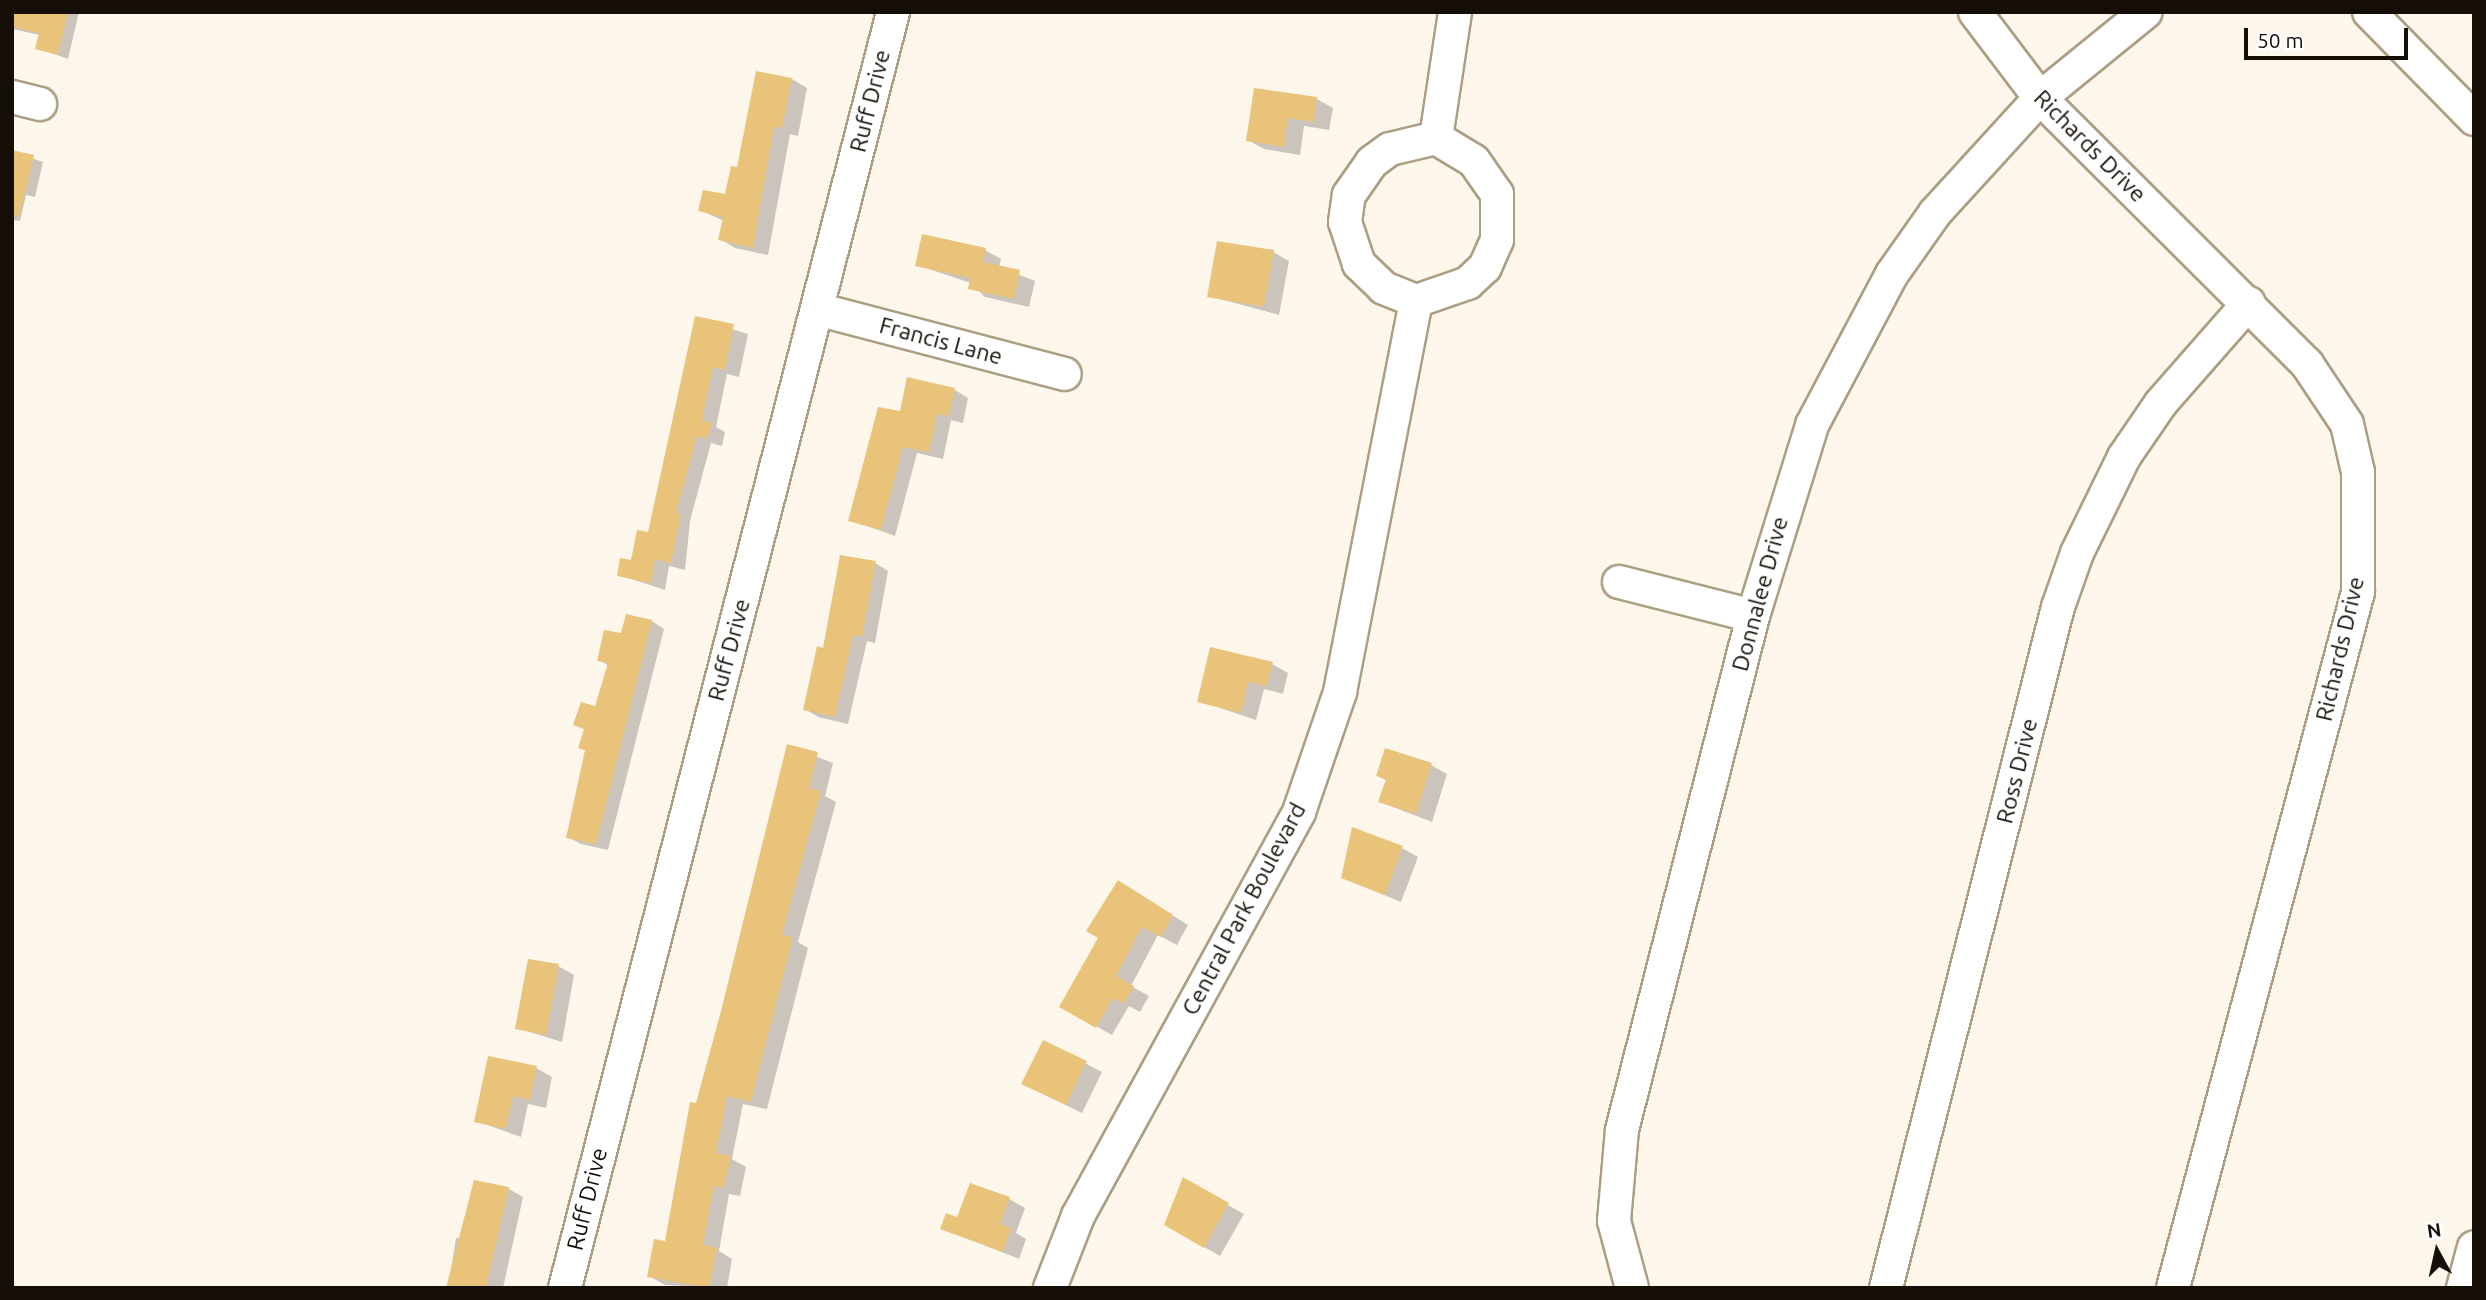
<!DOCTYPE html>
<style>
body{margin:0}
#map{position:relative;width:2486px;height:1300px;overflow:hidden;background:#fdf6eb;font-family:Ubuntu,sans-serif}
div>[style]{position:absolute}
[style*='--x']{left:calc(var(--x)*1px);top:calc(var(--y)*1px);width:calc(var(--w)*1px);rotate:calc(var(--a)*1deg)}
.shadow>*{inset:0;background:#0003}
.building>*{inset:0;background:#eac37b}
.roads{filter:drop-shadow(2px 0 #ac9d83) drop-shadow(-2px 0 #ac9d83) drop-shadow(0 2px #ac9d83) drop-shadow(0 -2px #ac9d83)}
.minor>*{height:32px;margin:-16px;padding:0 16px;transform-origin:16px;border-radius:16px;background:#fff}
span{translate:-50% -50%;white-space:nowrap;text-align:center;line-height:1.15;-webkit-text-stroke:6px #fff;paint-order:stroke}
.street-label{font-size:23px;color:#140e06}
.frame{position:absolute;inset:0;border:14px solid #140e06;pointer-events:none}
.north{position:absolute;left:2402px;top:1216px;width:70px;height:70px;-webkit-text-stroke:5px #fff;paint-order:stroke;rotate:352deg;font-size:19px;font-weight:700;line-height:28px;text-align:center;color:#140e06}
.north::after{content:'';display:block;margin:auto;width:24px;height:32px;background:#140e06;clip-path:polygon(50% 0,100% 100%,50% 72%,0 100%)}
.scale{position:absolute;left:2244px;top:28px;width:164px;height:32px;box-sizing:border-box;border:4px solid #140e06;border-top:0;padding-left:9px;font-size:21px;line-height:24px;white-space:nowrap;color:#140e06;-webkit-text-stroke:5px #fff;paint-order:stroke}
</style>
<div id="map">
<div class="shadow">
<div style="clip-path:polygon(12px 12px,79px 12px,68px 59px,37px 48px,40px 35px,12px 29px)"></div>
<div style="clip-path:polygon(792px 79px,807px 88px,798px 136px,790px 134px,768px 255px,735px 248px,720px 239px,724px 221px,700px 210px,726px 197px)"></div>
<div style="clip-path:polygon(1256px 90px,1317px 99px,1333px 108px,1329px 130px,1304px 126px,1300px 155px,1264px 149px,1248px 140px)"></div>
<div style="clip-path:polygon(12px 151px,43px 162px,35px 197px,26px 195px,20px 221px,12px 220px)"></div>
<div style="clip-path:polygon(985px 250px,1001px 259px,999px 267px,1035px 281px,1029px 307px,985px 297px,971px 283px,917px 265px)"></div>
<div style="clip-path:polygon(1273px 252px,1289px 261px,1279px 315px,1209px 296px)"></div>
<div style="clip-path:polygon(696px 318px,748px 334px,739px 377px,727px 374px,716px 427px,725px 432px,722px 446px,711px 443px,690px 521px,685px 570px,669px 566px,665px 590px,619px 575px,650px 534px)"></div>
<div style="clip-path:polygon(955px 390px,968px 398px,963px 423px,951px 420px,943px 459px,917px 453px,895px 536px,850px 520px,901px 413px)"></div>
<div style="clip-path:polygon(875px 563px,888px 571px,875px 643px,867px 641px,848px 724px,818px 717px,805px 709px,825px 650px)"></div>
<div style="clip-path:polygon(652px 621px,664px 629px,608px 850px,581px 844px,568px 837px,587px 751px,580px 748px,586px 730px,575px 724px,596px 708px,609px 666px,599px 660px,622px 636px)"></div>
<div style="clip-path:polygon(1272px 664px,1288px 673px,1283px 694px,1264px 689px,1256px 720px,1199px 701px)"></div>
<div style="clip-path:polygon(788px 746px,833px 763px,825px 796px,836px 802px,798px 942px,808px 948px,767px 1109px,743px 1104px,732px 1159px,746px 1167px,740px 1196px,729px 1194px,719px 1251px,732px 1259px,727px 1288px,665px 1285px,649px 1276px,666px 1243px)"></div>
<div style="clip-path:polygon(1431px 765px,1447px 774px,1432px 822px,1380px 802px,1387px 781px,1378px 776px)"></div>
<div style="clip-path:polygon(1402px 848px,1418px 857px,1401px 902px,1343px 878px)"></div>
<div style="clip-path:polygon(1134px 891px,1188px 925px,1177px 945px,1158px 935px,1131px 986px,1149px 996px,1140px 1012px,1129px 1006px,1112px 1035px,1061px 1007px)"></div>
<div style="clip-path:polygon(558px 966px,574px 975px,562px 1042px,517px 1028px)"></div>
<div style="clip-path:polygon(1044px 1042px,1102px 1072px,1082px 1113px,1039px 1092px)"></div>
<div style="clip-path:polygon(536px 1068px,552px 1077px,546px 1108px,528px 1104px,521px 1137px,476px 1121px)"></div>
<div style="clip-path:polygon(1183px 1180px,1244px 1214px,1220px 1256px,1166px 1225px)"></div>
<div style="clip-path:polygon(509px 1189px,523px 1197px,503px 1288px,448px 1288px,456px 1238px,464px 1239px)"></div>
<div style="clip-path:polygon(1009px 1199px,1025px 1208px,1016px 1233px,1026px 1239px,1019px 1259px,943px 1229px)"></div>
</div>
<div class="building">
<div style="clip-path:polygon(12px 12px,68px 12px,58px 55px,35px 49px,39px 33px,12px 27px)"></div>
<div style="clip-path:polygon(756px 71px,792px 78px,782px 128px,774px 127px,753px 248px,718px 240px,723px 217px,698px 211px,703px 190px,725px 194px,731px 166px,737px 167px)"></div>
<div style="clip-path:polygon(1254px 88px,1317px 97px,1314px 122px,1288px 118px,1284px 147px,1246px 141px)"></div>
<div style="clip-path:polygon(12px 150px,34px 155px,19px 217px,12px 216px)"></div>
<div style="clip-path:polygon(922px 234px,986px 248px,983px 262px,1020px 270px,1014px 299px,968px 289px,970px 278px,915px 266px)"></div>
<div style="clip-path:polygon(1217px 241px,1274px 250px,1264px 307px,1207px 297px)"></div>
<div style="clip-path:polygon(695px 316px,734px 324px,725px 370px,713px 367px,702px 420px,712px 423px,707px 439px,697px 436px,676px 513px,681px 514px,671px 563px,655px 559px,651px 583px,617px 576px,620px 558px,631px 560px,637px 530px,648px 532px)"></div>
<div style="clip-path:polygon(907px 377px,955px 388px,949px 416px,937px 414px,929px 452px,903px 447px,881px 530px,848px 521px,878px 407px,900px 411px)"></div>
<div style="clip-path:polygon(840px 555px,876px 561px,862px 637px,853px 635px,835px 717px,803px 710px,817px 646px,823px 648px)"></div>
<div style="clip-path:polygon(626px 614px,652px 620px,596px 844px,566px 838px,585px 750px,578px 748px,584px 729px,573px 725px,581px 702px,595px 706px,608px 663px,597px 661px,604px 630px,621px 633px)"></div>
<div style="clip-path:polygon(1210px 647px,1273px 662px,1267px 686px,1248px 682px,1241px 713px,1197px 702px)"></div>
<div style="clip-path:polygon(787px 744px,818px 752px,809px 788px,821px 791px,782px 935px,793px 937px,751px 1102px,727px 1096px,716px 1153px,731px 1156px,724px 1188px,714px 1186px,703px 1245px,717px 1248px,709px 1288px,647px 1277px,654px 1239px,665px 1241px,690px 1102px,696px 1103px,721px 1011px)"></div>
<div style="clip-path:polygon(1385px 748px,1432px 763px,1416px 814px,1378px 802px,1386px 779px,1376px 776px)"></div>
<div style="clip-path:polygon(1352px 827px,1403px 846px,1385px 895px,1341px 878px)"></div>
<div style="clip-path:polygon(1118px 880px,1173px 915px,1161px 937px,1142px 927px,1116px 976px,1134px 986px,1124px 1004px,1113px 998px,1096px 1028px,1059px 1007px,1098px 938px,1086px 931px)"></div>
<div style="clip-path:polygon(528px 959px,559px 964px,546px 1035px,515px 1029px)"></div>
<div style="clip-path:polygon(1043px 1040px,1087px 1061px,1066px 1105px,1021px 1084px)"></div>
<div style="clip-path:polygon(488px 1056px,537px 1066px,530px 1100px,513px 1096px,506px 1129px,474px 1122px)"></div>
<div style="clip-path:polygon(1183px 1177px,1229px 1203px,1204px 1248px,1164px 1225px)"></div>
<div style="clip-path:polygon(474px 1180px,509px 1187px,486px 1288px,446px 1288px)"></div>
<div style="clip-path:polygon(970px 1183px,1010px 1197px,1000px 1224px,1011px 1228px,1003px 1252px,940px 1229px,946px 1213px,957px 1217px)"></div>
</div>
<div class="roads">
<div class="minor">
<div style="--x:1975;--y:12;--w:108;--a:52.9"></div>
<div style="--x:2040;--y:98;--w:377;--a:44.9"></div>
<div style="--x:2307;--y:364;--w:72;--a:56.3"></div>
<div style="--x:2347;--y:424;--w:49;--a:77.1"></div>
<div style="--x:2358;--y:472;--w:120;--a:90"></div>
<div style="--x:2358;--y:592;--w:720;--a:104.89"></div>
<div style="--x:2369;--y:12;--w:150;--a:45.5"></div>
<div style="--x:12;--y:97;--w:29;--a:14"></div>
<div style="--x:1436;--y:138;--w:44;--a:31.2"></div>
<div style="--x:1474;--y:161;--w:40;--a:55.1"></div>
<div style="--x:1497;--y:194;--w:46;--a:90"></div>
<div style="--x:1497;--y:240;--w:30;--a:114"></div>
<div style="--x:1485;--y:267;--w:23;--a:137"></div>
<div style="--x:1468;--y:283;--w:55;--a:160.9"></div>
<div style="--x:1416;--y:301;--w:35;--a:-158"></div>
<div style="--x:1384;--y:288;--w:35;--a:-136"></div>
<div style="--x:1359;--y:264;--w:44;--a:-108.4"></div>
<div style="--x:1345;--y:222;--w:27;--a:-82"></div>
<div style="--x:1349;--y:195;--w:40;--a:-55.1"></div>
<div style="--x:1372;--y:162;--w:22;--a:-36"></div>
<div style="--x:1390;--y:149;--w:47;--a:-13.4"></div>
<div style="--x:1436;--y:138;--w:127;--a:-81.4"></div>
<div style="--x:817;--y:309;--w:256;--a:14.7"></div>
<div style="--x:1619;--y:582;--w:138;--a:14.2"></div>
<div style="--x:565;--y:1288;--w:1317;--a:-75.58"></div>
<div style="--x:1050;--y:1288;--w:77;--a:-68.7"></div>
<div style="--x:1078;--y:1216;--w:460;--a:-61.3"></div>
<div style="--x:1299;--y:812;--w:127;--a:-71.1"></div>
<div style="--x:1340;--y:692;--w:398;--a:-79"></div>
<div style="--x:1632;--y:1288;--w:69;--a:-105"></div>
<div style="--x:1614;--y:1221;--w:91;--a:-85"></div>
<div style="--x:1622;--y:1130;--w:530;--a:-75.7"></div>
<div style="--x:1753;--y:616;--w:200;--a:-72.8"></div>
<div style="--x:1812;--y:425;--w:171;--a:-62.1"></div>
<div style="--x:1892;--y:274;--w:75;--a:-54.8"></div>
<div style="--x:1935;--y:213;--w:156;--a:-47.6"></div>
<div style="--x:2040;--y:98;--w:136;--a:-39.1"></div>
<div style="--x:1886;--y:1288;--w:702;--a:-75.83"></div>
<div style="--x:2058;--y:607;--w:57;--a:-70.6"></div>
<div style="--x:2077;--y:553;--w:107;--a:-63.9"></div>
<div style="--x:2124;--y:457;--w:65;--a:-55.6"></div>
<div style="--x:2161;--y:403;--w:133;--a:-48.7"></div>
<div style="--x:2463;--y:1288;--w:42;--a:-75"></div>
</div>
</div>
<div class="street-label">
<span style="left:870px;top:101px;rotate:-76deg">Ruff Drive</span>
<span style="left:2090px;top:146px;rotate:45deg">Richards Drive</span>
<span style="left:941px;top:341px;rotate:15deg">Francis Lane</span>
<span style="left:1760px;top:594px;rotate:-75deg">Donnalee Drive</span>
<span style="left:2340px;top:649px;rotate:-77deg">Richards Drive</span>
<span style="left:729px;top:650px;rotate:-75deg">Ruff Drive</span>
<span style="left:2017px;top:771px;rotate:-76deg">Ross Drive</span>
<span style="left:1244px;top:909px;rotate:-62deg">Central Park Boulevard</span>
<span style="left:587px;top:1199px;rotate:-76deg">Ruff Drive</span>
</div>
<div class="frame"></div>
<div class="north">N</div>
<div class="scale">50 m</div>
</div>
